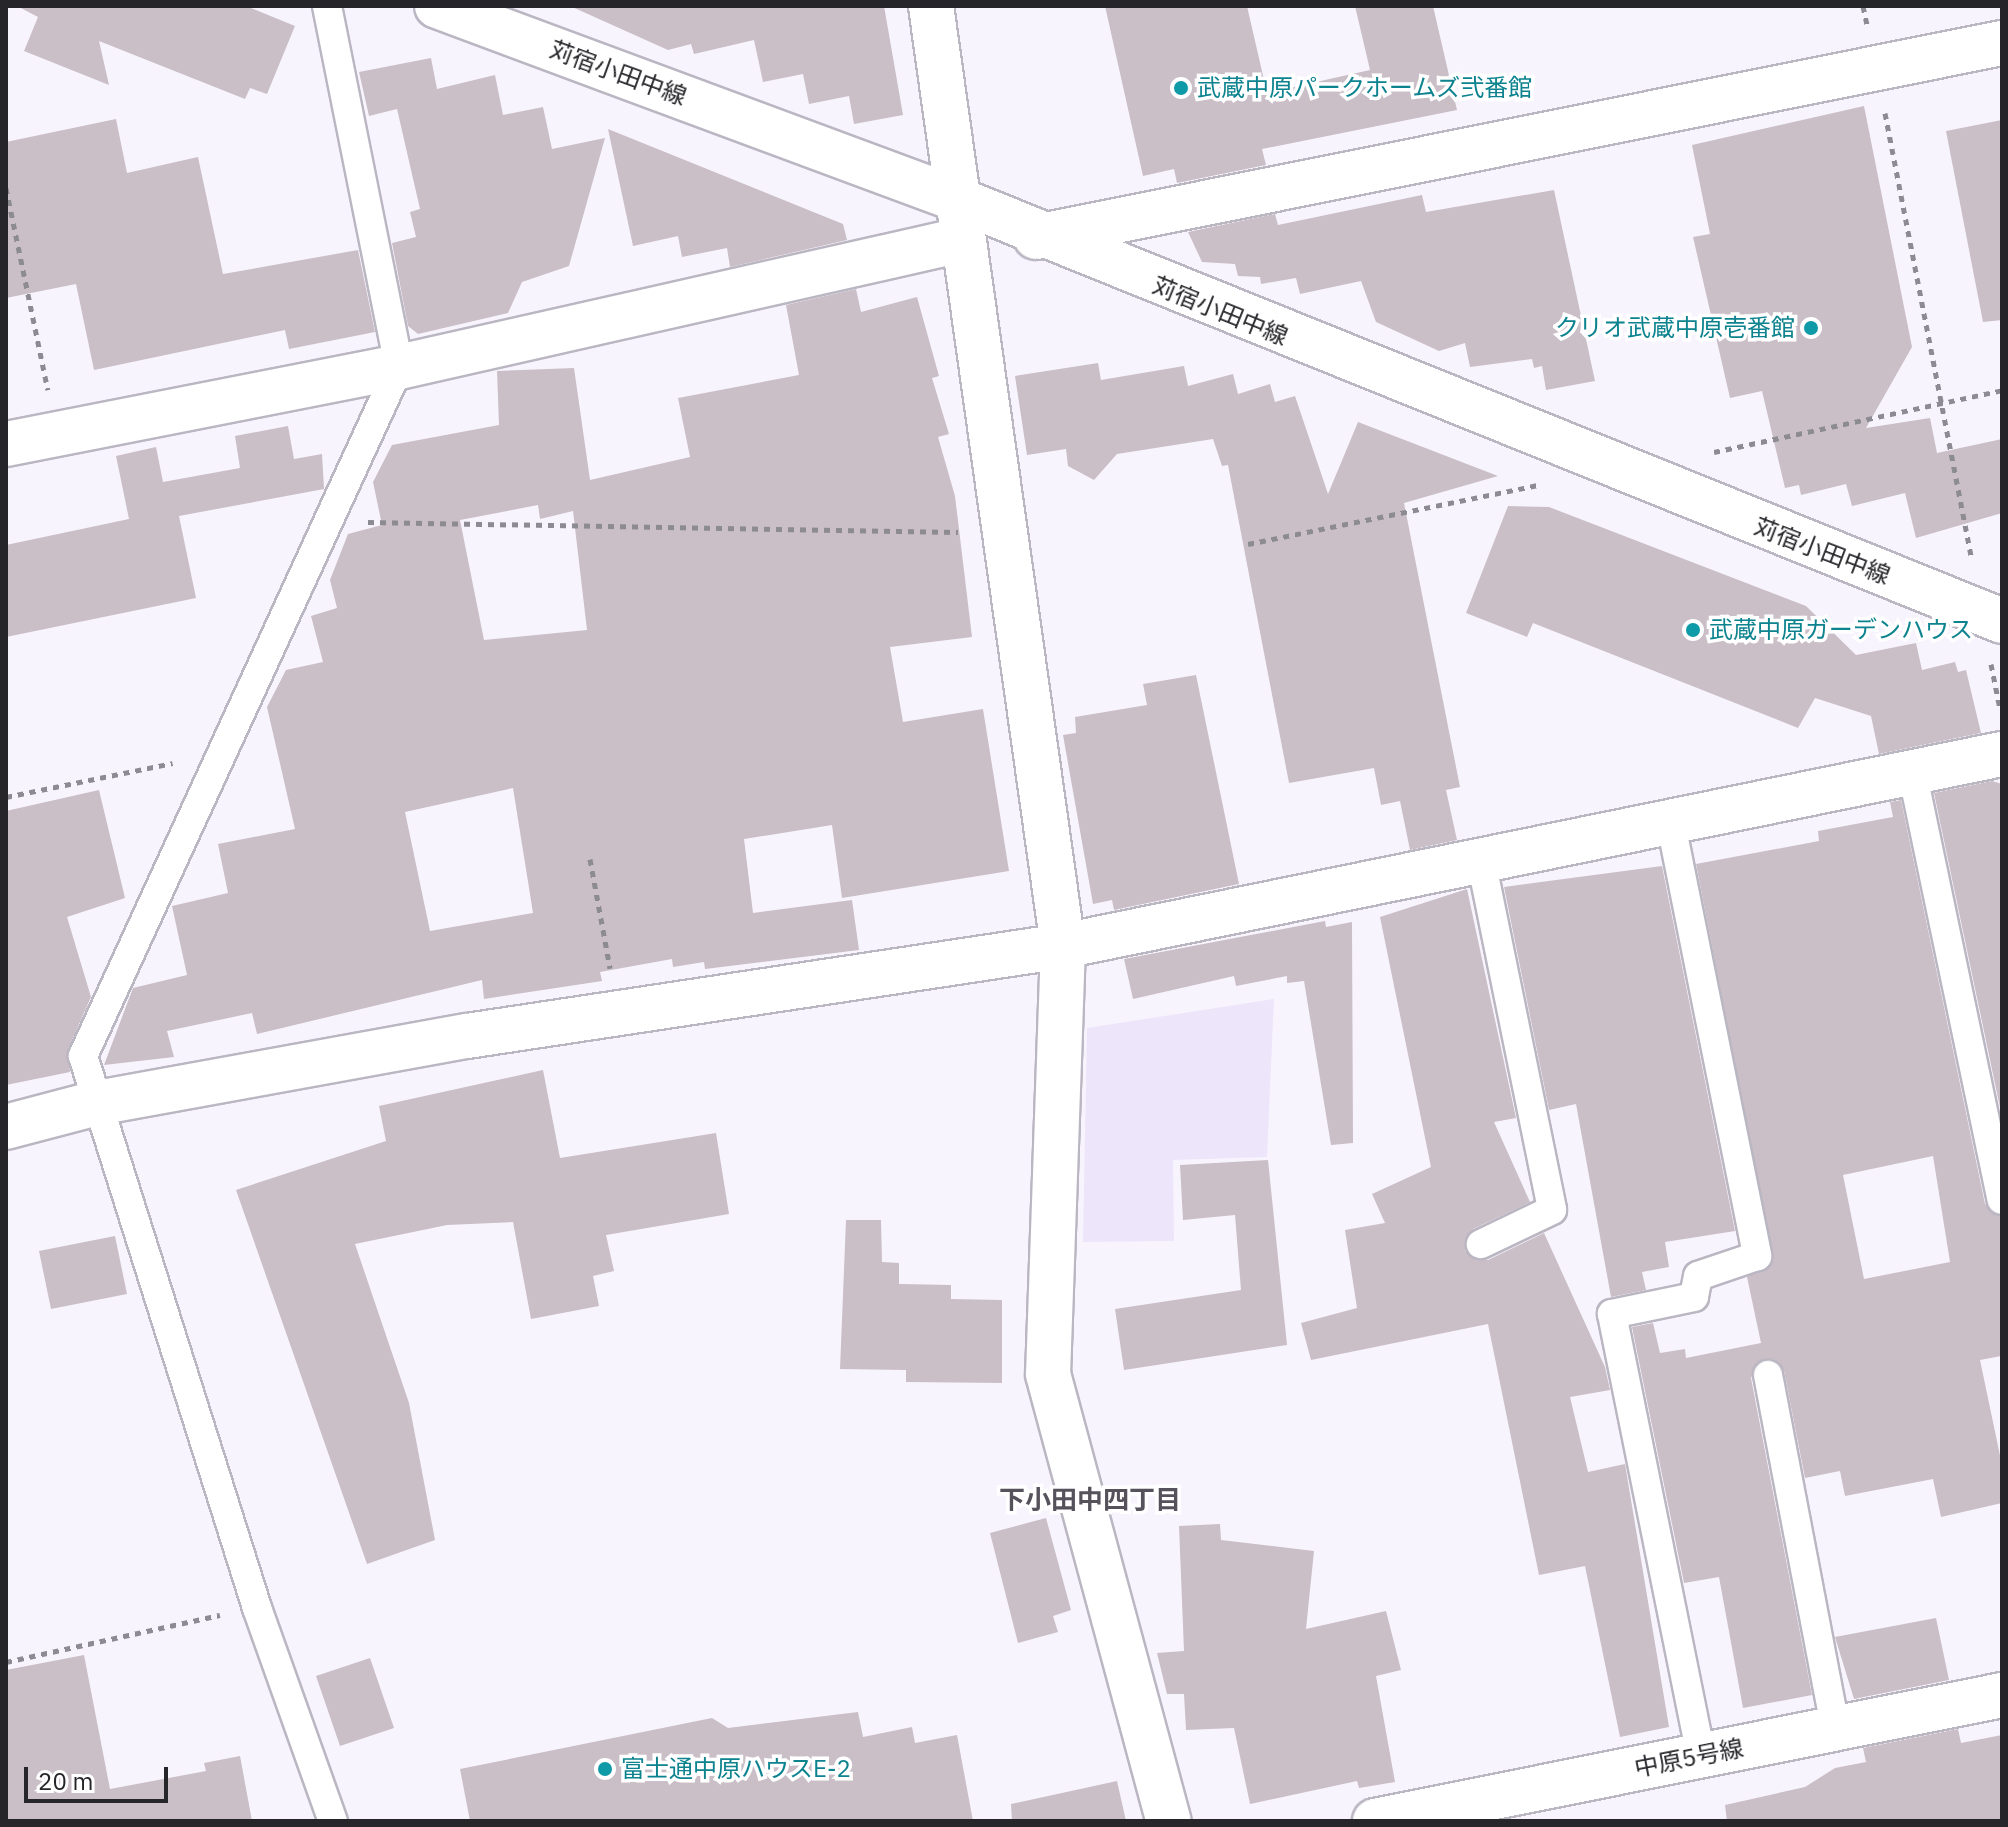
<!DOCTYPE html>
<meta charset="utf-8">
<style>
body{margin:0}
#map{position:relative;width:2008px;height:1827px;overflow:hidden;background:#f8f4fe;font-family:"IBM Plex Sans","Noto Sans JP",sans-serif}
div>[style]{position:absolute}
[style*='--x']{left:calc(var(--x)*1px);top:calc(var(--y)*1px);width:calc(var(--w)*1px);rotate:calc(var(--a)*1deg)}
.built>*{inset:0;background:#ede5f9}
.building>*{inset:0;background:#cabec7}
.path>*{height:5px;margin-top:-2.5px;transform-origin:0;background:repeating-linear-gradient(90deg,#8d8b92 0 6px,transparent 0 12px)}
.roads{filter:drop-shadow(2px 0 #bab6c2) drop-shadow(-2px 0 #bab6c2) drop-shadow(0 2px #bab6c2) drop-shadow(0 -2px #bab6c2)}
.lane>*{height:28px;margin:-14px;padding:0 14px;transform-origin:14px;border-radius:14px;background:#fff}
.street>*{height:44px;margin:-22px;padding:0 22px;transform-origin:22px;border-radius:22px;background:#fff}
.secondary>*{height:44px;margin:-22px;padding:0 22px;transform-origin:22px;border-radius:22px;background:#fff}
.dots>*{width:22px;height:22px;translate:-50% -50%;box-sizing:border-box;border:4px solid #fff;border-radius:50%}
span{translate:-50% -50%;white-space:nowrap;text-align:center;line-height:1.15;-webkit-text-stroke:7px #fff;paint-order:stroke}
.street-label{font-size:24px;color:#262529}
.culture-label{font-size:24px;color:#0d838f}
.left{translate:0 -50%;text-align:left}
.right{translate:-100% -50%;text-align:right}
.neighbourhood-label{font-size:26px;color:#56525c;font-weight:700}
.frame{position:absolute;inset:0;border:8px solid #262529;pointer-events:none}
.scale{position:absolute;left:24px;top:1767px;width:144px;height:36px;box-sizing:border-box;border:4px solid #262529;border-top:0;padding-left:10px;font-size:24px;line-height:28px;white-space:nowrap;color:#262529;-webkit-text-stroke:6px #fff;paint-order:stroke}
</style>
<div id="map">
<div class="built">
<div style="clip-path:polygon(1274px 999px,1267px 1157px,1173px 1160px,1174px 1241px,1083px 1242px,1087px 1028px)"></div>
</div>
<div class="building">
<div style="clip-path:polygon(17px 6px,246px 6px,295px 26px,267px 94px,250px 88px,245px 99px,99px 41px,109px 85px,24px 51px,38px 17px)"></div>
<div style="clip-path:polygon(570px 6px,884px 6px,903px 115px,854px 124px,849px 96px,809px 104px,803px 74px,763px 82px,754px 40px,694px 54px,691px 44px,668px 50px)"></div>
<div style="clip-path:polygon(1105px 6px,1247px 6px,1267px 93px,1370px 70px,1355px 6px,1433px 6px,1457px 110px,1262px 149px,1266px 165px,1177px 183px,1174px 169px,1143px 176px)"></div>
<div style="clip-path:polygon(431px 58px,437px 89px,495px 75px,503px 115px,543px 107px,552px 149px,605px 138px,569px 266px,522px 282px,508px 313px,418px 334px,408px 326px,392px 243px,416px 237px,410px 212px,420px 209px,397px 109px,369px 116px,359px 72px)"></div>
<div style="clip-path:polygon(1864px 106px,1912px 347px,1866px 428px,1930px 418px,1937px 453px,2002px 439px,2002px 513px,1916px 538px,1905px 493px,1852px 506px,1846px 484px,1801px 495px,1799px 485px,1785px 488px,1762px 391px,1730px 398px,1693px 237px,1710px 234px,1692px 145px)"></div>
<div style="clip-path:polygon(116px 119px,127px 173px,198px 157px,223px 274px,358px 250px,375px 332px,289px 349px,285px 330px,94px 370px,76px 284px,6px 298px,6px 142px)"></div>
<div style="clip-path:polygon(2002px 120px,2002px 320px,1983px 322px,1946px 131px)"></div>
<div style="clip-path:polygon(608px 129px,843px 224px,847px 240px,730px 267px,727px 248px,682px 257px,678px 236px,633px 246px)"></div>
<div style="clip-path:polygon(1554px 190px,1595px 381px,1546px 390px,1542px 366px,1534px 368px,1532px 359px,1470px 367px,1465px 343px,1439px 351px,1376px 322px,1361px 281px,1300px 294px,1296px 278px,1261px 284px,1260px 277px,1238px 276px,1235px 264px,1202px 262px,1188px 232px,1275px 214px,1278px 225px,1422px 195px,1426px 212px)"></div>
<div style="clip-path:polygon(evenodd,856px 289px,861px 312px,917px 297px,939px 376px,932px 378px,949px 434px,938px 437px,955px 496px,972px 637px,890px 647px,903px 722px,983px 709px,1009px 871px,842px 898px,832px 825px,744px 839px,753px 913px,852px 900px,859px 950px,705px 969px,704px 962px,673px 967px,672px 959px,600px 972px,602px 981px,484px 999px,482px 980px,257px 1034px,252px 1013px,167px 1031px,174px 1057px,104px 1065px,133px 988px,187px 975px,172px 906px,228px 893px,218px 844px,295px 829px,267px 707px,286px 670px,323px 662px,311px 616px,337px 608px,330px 580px,348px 534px,382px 525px,373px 482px,392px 445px,499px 425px,497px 371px,574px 368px,590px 480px,690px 457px,678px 398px,799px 375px,786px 305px,856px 289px,538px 505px,540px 519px,573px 511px,587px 630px,484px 640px,460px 520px,538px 505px,856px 289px,513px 788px,533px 913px,430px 931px,405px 812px,513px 788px)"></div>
<div style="clip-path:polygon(1098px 363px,1101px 380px,1184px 366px,1188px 386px,1233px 374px,1238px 394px,1270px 384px,1275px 402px,1295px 396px,1328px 494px,1358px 422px,1498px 476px,1404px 503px,1460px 787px,1446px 790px,1457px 840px,1410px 850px,1400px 801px,1381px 805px,1374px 768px,1289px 783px,1228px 465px,1222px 466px,1213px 439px,1117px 454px,1094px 480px,1068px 466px,1066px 449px,1027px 455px,1015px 376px)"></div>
<div style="clip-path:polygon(288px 426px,294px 459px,322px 454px,324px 489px,179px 516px,196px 598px,6px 637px,6px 545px,129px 519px,116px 456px,156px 447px,163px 482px,240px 468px,235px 436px)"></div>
<div style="clip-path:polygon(1508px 506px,1549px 507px,1806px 606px,1856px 655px,1916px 643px,1922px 670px,1955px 662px,1958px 672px,1966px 670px,1981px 733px,1879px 754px,1871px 716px,1815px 698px,1798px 728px,1533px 623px,1527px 637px,1466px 613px)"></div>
<div style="clip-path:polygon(1196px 675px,1239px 884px,1114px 910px,1112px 900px,1093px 904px,1063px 735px,1076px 733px,1075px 717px,1147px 705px,1143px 684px)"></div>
<div style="clip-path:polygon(1992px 781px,2002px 784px,2002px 1117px,1934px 793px)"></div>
<div style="clip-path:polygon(99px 790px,125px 898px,67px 917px,91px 997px,68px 1049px,70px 1072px,6px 1085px,6px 811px)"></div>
<div style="clip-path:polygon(evenodd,1901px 800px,1985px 1204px,2002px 1217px,2001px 1356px,1980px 1360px,2002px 1465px,2002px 1503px,1941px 1517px,1933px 1479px,1845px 1496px,1840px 1471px,1805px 1478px,1784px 1371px,1773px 1359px,1758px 1362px,1751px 1378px,1812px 1695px,1743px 1708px,1719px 1577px,1684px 1583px,1632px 1327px,1653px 1323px,1660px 1353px,1685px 1349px,1686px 1358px,1761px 1343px,1747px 1277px,1773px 1260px,1696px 864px,1819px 841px,1818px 831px,1893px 817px,1890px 802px,1901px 800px,1933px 1156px,1950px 1262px,1864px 1279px,1843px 1175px,1933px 1156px)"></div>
<div style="clip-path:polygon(1662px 866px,1735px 1231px,1665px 1242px,1669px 1267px,1642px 1272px,1646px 1290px,1611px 1297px,1576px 1104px,1549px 1110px,1504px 887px)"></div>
<div style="clip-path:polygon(1467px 889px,1516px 1118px,1494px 1122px,1530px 1202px,1473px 1229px,1465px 1251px,1488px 1260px,1544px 1233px,1605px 1367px,1610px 1390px,1570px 1397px,1588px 1472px,1625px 1464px,1669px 1727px,1620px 1737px,1585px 1566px,1539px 1575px,1488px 1324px,1311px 1360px,1301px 1323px,1357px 1308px,1345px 1230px,1385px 1223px,1372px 1194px,1431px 1167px,1380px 917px)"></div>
<div style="clip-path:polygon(1325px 921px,1326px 927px,1352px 922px,1353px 1143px,1331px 1145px,1304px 981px,1287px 983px,1287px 976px,1236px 986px,1234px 976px,1133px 999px,1124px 959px)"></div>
<div style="clip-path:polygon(543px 1070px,560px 1158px,716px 1133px,729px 1214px,606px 1235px,614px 1271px,593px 1276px,599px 1306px,531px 1319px,513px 1222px,447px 1225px,355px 1244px,409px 1403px,435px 1540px,367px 1564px,236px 1190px,386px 1141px,379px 1106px)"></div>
<div style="clip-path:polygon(1268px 1160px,1287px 1345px,1124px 1370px,1115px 1309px,1241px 1290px,1235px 1215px,1183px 1220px,1180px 1165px)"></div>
<div style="clip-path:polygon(846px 1220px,881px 1220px,882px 1262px,899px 1263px,899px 1284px,951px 1285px,951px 1299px,1002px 1300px,1002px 1383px,906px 1382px,906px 1370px,840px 1369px)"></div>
<div style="clip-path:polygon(115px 1236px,127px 1294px,51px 1309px,39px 1251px)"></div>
<div style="clip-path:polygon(1046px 1518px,1071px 1610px,1053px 1616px,1058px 1632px,1018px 1643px,990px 1533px)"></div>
<div style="clip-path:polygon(1220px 1524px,1221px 1540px,1314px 1551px,1306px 1629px,1386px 1611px,1401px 1670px,1376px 1676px,1395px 1782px,1359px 1788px,1357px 1781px,1250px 1804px,1234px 1728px,1186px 1730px,1184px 1694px,1167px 1694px,1157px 1653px,1184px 1651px,1179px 1526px)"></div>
<div style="clip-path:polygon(1936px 1618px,1949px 1680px,1854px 1699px,1835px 1637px)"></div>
<div style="clip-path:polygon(84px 1655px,110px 1789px,206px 1771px,204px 1763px,240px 1756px,252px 1821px,6px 1821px,6px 1670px)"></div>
<div style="clip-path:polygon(370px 1658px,394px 1728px,340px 1746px,316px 1676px)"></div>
<div style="clip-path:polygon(858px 1712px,863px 1737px,912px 1727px,915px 1743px,957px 1735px,973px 1821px,470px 1821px,460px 1769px,712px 1718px,728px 1728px)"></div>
<div style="clip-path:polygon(1958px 1729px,1961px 1743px,2002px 1735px,2002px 1821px,1727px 1821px,1725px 1805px,1805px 1787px,1835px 1768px,1866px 1762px,1863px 1748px)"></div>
<div style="clip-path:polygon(1117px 1781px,1126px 1821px,1012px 1821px,1011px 1804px)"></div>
</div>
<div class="path">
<div style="--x:1863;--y:6;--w:19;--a:78"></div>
<div style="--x:1885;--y:113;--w:454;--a:79"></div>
<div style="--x:6;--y:188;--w:206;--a:78.3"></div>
<div style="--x:1714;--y:452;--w:295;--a:-12.1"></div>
<div style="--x:368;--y:522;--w:590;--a:0.97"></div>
<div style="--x:1248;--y:544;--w:297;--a:-11.5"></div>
<div style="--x:1991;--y:664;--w:46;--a:78.7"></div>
<div style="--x:6;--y:797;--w:170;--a:-11.5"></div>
<div style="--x:590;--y:859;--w:111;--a:79.6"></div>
<div style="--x:6;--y:1662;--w:219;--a:-12.4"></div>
</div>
<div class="roads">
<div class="lane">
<div style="--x:327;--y:6;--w:368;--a:78.7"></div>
<div style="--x:399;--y:367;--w:758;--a:114.64"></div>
<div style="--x:83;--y:1056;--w:579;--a:72.5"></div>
<div style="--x:257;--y:1608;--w:226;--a:70.4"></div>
<div style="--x:1912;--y:771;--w:438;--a:78.2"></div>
<div style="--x:1670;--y:819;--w:446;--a:78.7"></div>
<div style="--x:1757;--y:1256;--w:62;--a:161.3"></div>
<div style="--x:1698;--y:1276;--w:21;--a:101"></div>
<div style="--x:1694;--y:1297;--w:84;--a:168.3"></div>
<div style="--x:1612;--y:1314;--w:450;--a:78.6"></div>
<div style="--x:1481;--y:860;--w:357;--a:78.5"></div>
<div style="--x:1552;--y:1210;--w:79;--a:154.4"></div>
<div style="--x:1768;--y:1375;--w:362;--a:79.2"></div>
</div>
<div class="street">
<div style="--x:931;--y:6;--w:949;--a:82.01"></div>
<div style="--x:1063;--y:946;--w:428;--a:92"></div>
<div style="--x:1048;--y:1374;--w:463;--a:74.9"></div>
<div style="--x:1036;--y:237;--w:985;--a:-11.36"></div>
<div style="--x:6;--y:444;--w:400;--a:-11.1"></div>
<div style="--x:399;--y:367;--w:576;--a:-12.73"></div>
<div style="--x:6;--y:1127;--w:94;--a:-14.8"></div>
<div style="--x:97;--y:1103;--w:376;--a:-10.3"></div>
<div style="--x:467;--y:1036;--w:603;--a:-8.59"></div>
<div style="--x:1063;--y:946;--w:958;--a:-11.56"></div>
<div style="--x:1375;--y:1821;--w:640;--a:-11.36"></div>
</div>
<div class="secondary">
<div style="--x:437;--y:6;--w:552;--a:20.37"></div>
<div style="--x:954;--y:198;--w:1130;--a:21.98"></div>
</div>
</div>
<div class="dots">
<div style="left:1181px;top:88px;background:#0f9aa8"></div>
<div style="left:1811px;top:328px;background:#0f9aa8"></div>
<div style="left:1693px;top:630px;background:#0f9aa8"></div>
<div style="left:605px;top:1769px;background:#0f9aa8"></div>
</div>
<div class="street-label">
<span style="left:618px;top:73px;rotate:20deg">苅宿小田中線</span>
<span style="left:1220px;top:311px;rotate:22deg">苅宿小田中線</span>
<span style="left:1822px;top:551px;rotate:21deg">苅宿小田中線</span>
<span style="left:1689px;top:1758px;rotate:-11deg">中原5号線</span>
</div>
<div class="culture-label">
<span class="left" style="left:1197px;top:88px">武蔵中原パークホームズ弐番館</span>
<span class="right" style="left:1795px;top:328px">クリオ武蔵中原壱番館</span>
<span class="left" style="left:1709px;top:630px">武蔵中原ガーデンハウス</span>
<span class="left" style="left:621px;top:1769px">富士通中原ハウスE-2</span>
</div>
<div class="neighbourhood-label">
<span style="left:1090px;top:1500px">下小田中四丁目</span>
</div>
<div class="frame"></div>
<div class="scale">20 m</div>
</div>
